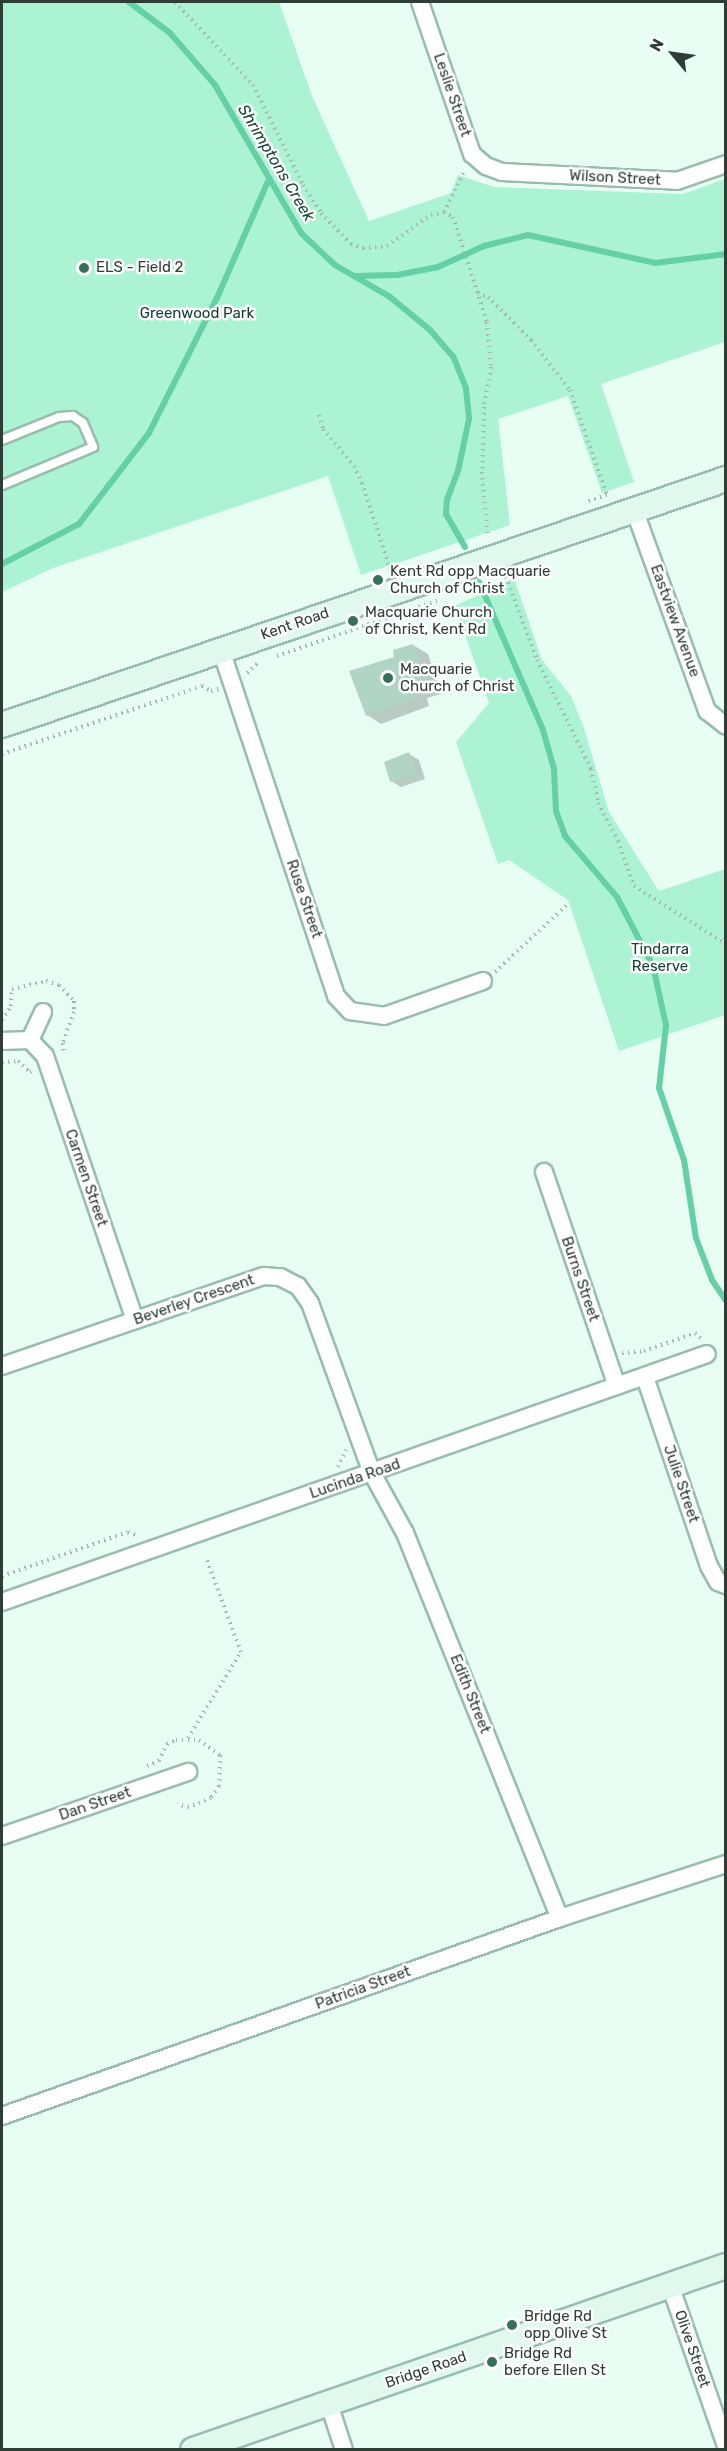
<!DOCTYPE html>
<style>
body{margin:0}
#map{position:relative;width:727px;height:2451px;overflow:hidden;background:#e8fef4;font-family:Rubik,sans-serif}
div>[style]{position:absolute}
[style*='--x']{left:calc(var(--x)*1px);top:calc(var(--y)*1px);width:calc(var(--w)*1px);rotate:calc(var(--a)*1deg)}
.green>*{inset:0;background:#abf3d3}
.shadow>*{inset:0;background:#0003}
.stream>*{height:6px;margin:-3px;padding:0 3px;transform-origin:3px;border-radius:3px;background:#65cfa6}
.building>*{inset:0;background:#b1d5c4}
.path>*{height:4px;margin-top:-2px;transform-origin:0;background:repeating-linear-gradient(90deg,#a4b8af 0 1.5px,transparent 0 6px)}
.roads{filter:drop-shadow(2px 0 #99bdad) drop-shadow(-2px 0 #99bdad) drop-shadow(0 2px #99bdad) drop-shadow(0 -2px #99bdad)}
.lane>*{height:8px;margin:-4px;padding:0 4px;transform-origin:4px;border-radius:4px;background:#fff}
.street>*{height:16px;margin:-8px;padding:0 8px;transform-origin:8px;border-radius:8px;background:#fff}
.secondary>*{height:24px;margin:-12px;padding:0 12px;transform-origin:12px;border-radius:12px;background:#e0f8ee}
.dots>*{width:16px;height:16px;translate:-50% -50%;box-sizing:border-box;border:3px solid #fff;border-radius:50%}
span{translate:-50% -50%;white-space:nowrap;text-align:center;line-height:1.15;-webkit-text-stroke:5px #fff;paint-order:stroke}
.street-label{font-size:15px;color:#2e3d36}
.poi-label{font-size:15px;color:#2e3d36}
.left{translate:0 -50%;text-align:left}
.park-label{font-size:15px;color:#144231}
.water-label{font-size:16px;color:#1a4837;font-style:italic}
.frame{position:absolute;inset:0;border:3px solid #2e3d36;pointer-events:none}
.north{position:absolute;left:643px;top:24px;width:60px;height:60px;-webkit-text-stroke:4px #fff;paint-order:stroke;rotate:299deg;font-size:16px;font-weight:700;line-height:24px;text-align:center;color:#2e3d36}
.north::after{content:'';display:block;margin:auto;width:21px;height:27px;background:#2e3d36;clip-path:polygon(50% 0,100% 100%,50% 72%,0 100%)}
</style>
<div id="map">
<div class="green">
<div style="clip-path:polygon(2px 2px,279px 2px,312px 96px,369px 221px,451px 193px,458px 175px,494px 187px,683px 194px,725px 179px,725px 342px,601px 384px,634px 482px,602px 493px,568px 396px,498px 419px,510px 525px,361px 575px,328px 476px,53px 568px,2px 592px)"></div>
<div style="clip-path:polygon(514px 578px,542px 660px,571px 696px,583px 725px,609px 812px,659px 891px,725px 869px,725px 1015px,619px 1051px,568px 900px,509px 860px,498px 864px,456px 742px,489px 703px,455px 606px)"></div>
</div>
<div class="shadow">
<div style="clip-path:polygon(413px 645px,428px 654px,441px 694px,427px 698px,429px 706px,381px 724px,367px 715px,396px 658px)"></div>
<div style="clip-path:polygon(409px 754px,419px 760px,425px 779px,401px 787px,391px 781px)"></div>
</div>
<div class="stream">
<div style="--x:129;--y:2;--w:51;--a:37.1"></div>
<div style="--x:170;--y:33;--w:69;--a:49.1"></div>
<div style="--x:215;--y:85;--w:171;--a:59.8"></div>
<div style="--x:301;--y:233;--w:47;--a:43.3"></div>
<div style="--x:335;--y:265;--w:64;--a:30.2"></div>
<div style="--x:390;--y:297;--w:52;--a:39.5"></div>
<div style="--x:430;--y:330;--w:35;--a:49"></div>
<div style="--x:453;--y:356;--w:35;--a:68"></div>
<div style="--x:466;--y:389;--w:30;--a:84"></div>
<div style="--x:469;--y:419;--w:53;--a:101.9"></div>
<div style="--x:458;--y:471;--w:30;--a:111"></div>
<div style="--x:447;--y:499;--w:15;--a:94"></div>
<div style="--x:446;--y:514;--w:38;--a:60"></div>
<div style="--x:356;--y:276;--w:41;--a:-1.4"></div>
<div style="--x:397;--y:275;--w:42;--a:-11"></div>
<div style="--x:438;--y:267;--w:51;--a:-24.5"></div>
<div style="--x:484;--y:246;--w:45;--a:-14"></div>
<div style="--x:528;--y:235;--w:130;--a:12.4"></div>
<div style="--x:655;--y:263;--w:72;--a:-7.2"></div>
<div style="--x:2;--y:564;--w:87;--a:-27.5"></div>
<div style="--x:79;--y:524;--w:115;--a:-52.4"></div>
<div style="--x:149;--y:433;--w:151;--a:-63.3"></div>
<div style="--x:217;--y:298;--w:130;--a:-66.4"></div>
<div style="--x:479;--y:582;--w:161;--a:66.6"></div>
<div style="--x:543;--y:730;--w:41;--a:74.2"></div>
<div style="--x:554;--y:769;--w:42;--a:87.3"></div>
<div style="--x:556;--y:811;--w:27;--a:70"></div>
<div style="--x:565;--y:836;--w:80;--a:49.6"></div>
<div style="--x:617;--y:897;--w:78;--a:62.4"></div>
<div style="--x:653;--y:966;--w:60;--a:77.6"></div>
<div style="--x:666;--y:1025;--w:63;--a:96.3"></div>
<div style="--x:659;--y:1088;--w:76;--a:70.9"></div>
<div style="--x:684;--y:1160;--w:79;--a:81.3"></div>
<div style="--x:696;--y:1238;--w:45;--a:69.1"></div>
<div style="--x:712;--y:1280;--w:25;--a:56"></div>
</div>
<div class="building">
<div style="clip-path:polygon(413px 644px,428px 686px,413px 690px,415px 698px,366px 716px,349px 671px,394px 657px,393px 650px)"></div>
<div style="clip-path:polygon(409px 752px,416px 774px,390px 782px,384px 762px)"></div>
</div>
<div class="path">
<div style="--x:175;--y:2;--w:114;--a:46.8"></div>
<div style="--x:253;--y:85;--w:112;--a:63.4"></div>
<div style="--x:303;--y:185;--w:33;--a:57"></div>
<div style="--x:321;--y:213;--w:43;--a:45.9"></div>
<div style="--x:351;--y:244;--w:13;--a:18"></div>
<div style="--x:363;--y:248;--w:24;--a:-5"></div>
<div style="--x:387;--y:246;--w:54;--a:-35.2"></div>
<div style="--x:431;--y:215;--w:13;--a:-13"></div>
<div style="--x:444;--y:212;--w:10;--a:29"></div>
<div style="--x:453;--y:217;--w:110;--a:72.1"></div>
<div style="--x:487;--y:322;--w:45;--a:84.9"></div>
<div style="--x:491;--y:367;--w:41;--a:99.9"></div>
<div style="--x:484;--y:407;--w:65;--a:91.8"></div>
<div style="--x:482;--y:472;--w:66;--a:84.8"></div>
<div style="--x:444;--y:212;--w:47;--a:-63.4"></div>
<div style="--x:478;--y:293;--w:11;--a:22"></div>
<div style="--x:488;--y:297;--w:61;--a:45"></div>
<div style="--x:531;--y:340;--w:63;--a:52"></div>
<div style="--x:570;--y:390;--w:111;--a:70.6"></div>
<div style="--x:607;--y:495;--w:22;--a:162"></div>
<div style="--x:319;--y:415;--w:15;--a:74"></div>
<div style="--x:323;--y:429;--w:48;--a:50"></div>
<div style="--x:354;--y:466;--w:19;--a:65"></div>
<div style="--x:362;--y:483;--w:94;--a:72"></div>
<div style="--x:506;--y:577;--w:89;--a:69.5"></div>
<div style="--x:537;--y:660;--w:122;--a:63.6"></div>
<div style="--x:591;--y:769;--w:35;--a:78"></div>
<div style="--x:598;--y:803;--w:43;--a:62.2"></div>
<div style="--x:618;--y:841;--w:48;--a:70.4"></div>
<div style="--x:634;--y:886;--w:109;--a:32.2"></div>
<div style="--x:277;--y:656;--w:169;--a:-19"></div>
<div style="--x:247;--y:673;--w:16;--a:-43"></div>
<div style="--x:2;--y:754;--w:211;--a:-18.8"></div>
<div style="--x:202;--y:686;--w:10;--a:29"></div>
<div style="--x:211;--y:691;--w:8;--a:-14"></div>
<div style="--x:495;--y:972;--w:101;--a:-43"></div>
<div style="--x:2;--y:1020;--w:17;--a:-57"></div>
<div style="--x:11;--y:1006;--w:17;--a:-87"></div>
<div style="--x:12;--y:989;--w:35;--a:-13"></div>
<div style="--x:46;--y:981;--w:14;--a:17"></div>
<div style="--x:59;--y:985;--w:22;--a:47"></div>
<div style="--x:74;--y:1001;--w:11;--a:90"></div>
<div style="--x:74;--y:1012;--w:33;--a:110"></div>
<div style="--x:63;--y:1043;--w:12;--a:85"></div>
<div style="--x:2;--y:1062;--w:16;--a:-4"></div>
<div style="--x:18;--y:1061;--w:16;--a:43"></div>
<div style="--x:30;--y:1072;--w:4;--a:-27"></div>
<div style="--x:622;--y:1353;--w:22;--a:-5"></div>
<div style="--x:644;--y:1351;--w:54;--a:-19.4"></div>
<div style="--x:695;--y:1333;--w:9;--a:41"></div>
<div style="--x:338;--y:1467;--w:19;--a:-65"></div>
<div style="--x:2;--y:1576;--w:133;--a:-19.2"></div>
<div style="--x:128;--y:1532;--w:10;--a:24"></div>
<div style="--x:188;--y:1738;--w:101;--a:-58.4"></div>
<div style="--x:241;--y:1652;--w:98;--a:-110.3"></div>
<div style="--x:147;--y:1766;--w:13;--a:-23"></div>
<div style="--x:159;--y:1761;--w:19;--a:-65"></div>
<div style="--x:167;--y:1744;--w:10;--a:-24"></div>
<div style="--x:176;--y:1740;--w:23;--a:0"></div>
<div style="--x:199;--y:1740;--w:26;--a:36"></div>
<div style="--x:220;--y:1755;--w:31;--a:92"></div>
<div style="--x:219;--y:1786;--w:14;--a:124"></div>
<div style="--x:211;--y:1798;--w:24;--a:158"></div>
<div style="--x:189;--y:1807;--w:12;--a:-166"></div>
</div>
<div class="roads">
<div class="lane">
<div style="--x:2;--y:440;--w:61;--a:-22"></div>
<div style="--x:59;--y:417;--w:14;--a:-4"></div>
<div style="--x:73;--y:416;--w:12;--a:35"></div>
<div style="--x:83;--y:423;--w:26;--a:67"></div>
<div style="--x:93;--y:447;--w:99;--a:157.3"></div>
</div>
<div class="street">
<div style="--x:420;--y:2;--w:161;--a:71.1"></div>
<div style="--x:472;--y:154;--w:18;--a:41"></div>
<div style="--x:486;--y:166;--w:17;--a:21"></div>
<div style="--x:502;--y:172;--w:175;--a:2.9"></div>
<div style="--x:677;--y:181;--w:52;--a:-19.1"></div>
<div style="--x:634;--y:509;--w:215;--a:70.1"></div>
<div style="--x:707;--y:711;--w:24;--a:38"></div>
<div style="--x:221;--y:650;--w:365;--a:71.6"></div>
<div style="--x:336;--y:996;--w:21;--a:47"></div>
<div style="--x:350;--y:1011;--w:34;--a:8"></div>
<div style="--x:384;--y:1016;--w:105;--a:-19.5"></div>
<div style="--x:30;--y:1040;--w:31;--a:-65"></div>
<div style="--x:2;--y:1041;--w:28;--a:-2"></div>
<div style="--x:30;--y:1040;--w:22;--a:47"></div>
<div style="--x:45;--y:1056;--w:279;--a:71.2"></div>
<div style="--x:544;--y:1172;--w:226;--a:71.2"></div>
<div style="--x:2;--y:1366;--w:277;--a:-19"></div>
<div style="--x:264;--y:1276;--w:16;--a:4"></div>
<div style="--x:280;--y:1277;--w:20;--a:27"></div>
<div style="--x:298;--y:1286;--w:21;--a:55"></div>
<div style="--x:310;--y:1303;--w:181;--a:70"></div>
<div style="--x:372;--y:1473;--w:68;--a:61.2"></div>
<div style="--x:405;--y:1533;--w:415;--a:68.1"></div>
<div style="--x:645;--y:1377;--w:200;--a:71.3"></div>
<div style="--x:709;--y:1566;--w:18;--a:61"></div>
<div style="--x:718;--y:1582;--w:9;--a:21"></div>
<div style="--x:2;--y:1602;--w:747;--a:-19.38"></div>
<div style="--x:2;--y:1836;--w:197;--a:-19"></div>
<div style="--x:2;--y:2116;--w:592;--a:-19.54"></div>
<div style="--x:560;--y:1918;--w:175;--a:-18"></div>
<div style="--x:670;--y:2285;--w:170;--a:70.8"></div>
<div style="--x:329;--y:2404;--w:48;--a:71.9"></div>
</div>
<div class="secondary">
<div style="--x:2;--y:725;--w:765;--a:-18.77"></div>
<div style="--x:193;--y:2450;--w:564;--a:-19.05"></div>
</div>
</div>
<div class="dots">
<div style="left:84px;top:268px;background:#367059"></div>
<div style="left:378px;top:580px;background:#367059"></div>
<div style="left:353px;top:621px;background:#367059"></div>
<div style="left:388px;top:678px;background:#367059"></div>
<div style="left:512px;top:2325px;background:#367059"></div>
<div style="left:492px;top:2362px;background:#367059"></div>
</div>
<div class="street-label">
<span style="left:452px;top:95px;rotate:71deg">Leslie Street</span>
<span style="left:615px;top:178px;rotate:3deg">Wilson Street</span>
<span style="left:675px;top:621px;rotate:70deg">Eastview Avenue</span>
<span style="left:295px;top:624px;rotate:-19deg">Kent Road</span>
<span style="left:304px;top:899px;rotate:71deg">Ruse Street</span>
<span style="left:86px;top:1178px;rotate:71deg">Carmen Street</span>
<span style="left:580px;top:1279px;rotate:71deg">Burns Street</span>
<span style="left:194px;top:1300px;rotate:-19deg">Beverley Crescent</span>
<span style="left:355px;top:1479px;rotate:-19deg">Lucinda Road</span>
<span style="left:681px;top:1484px;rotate:71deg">Julie Street</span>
<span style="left:470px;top:1694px;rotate:68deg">Edith Street</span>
<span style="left:95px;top:1804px;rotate:-19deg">Dan Street</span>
<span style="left:363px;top:1988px;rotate:-20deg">Patricia Street</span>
<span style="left:692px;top:2349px;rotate:71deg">Olive Street</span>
<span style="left:426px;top:2370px;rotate:-19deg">Bridge Road</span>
</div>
<div class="poi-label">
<span class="left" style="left:96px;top:268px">ELS - Field 2</span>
<span class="left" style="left:390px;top:580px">Kent Rd opp Macquarie<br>Church of Christ</span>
<span class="left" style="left:365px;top:621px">Macquarie Church<br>of Christ, Kent Rd</span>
<span class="left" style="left:400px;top:678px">Macquarie<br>Church of Christ</span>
<span class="left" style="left:524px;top:2325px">Bridge Rd<br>opp Olive St</span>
<span class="left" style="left:504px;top:2362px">Bridge Rd<br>before Ellen St</span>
</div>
<div class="park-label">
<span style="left:197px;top:314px">Greenwood Park</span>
<span style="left:660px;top:958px">Tindarra<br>Reserve</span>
</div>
<div class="water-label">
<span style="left:276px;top:163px;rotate:59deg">Shrimptons Creek</span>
</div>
<div class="frame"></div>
<div class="north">N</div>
</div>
